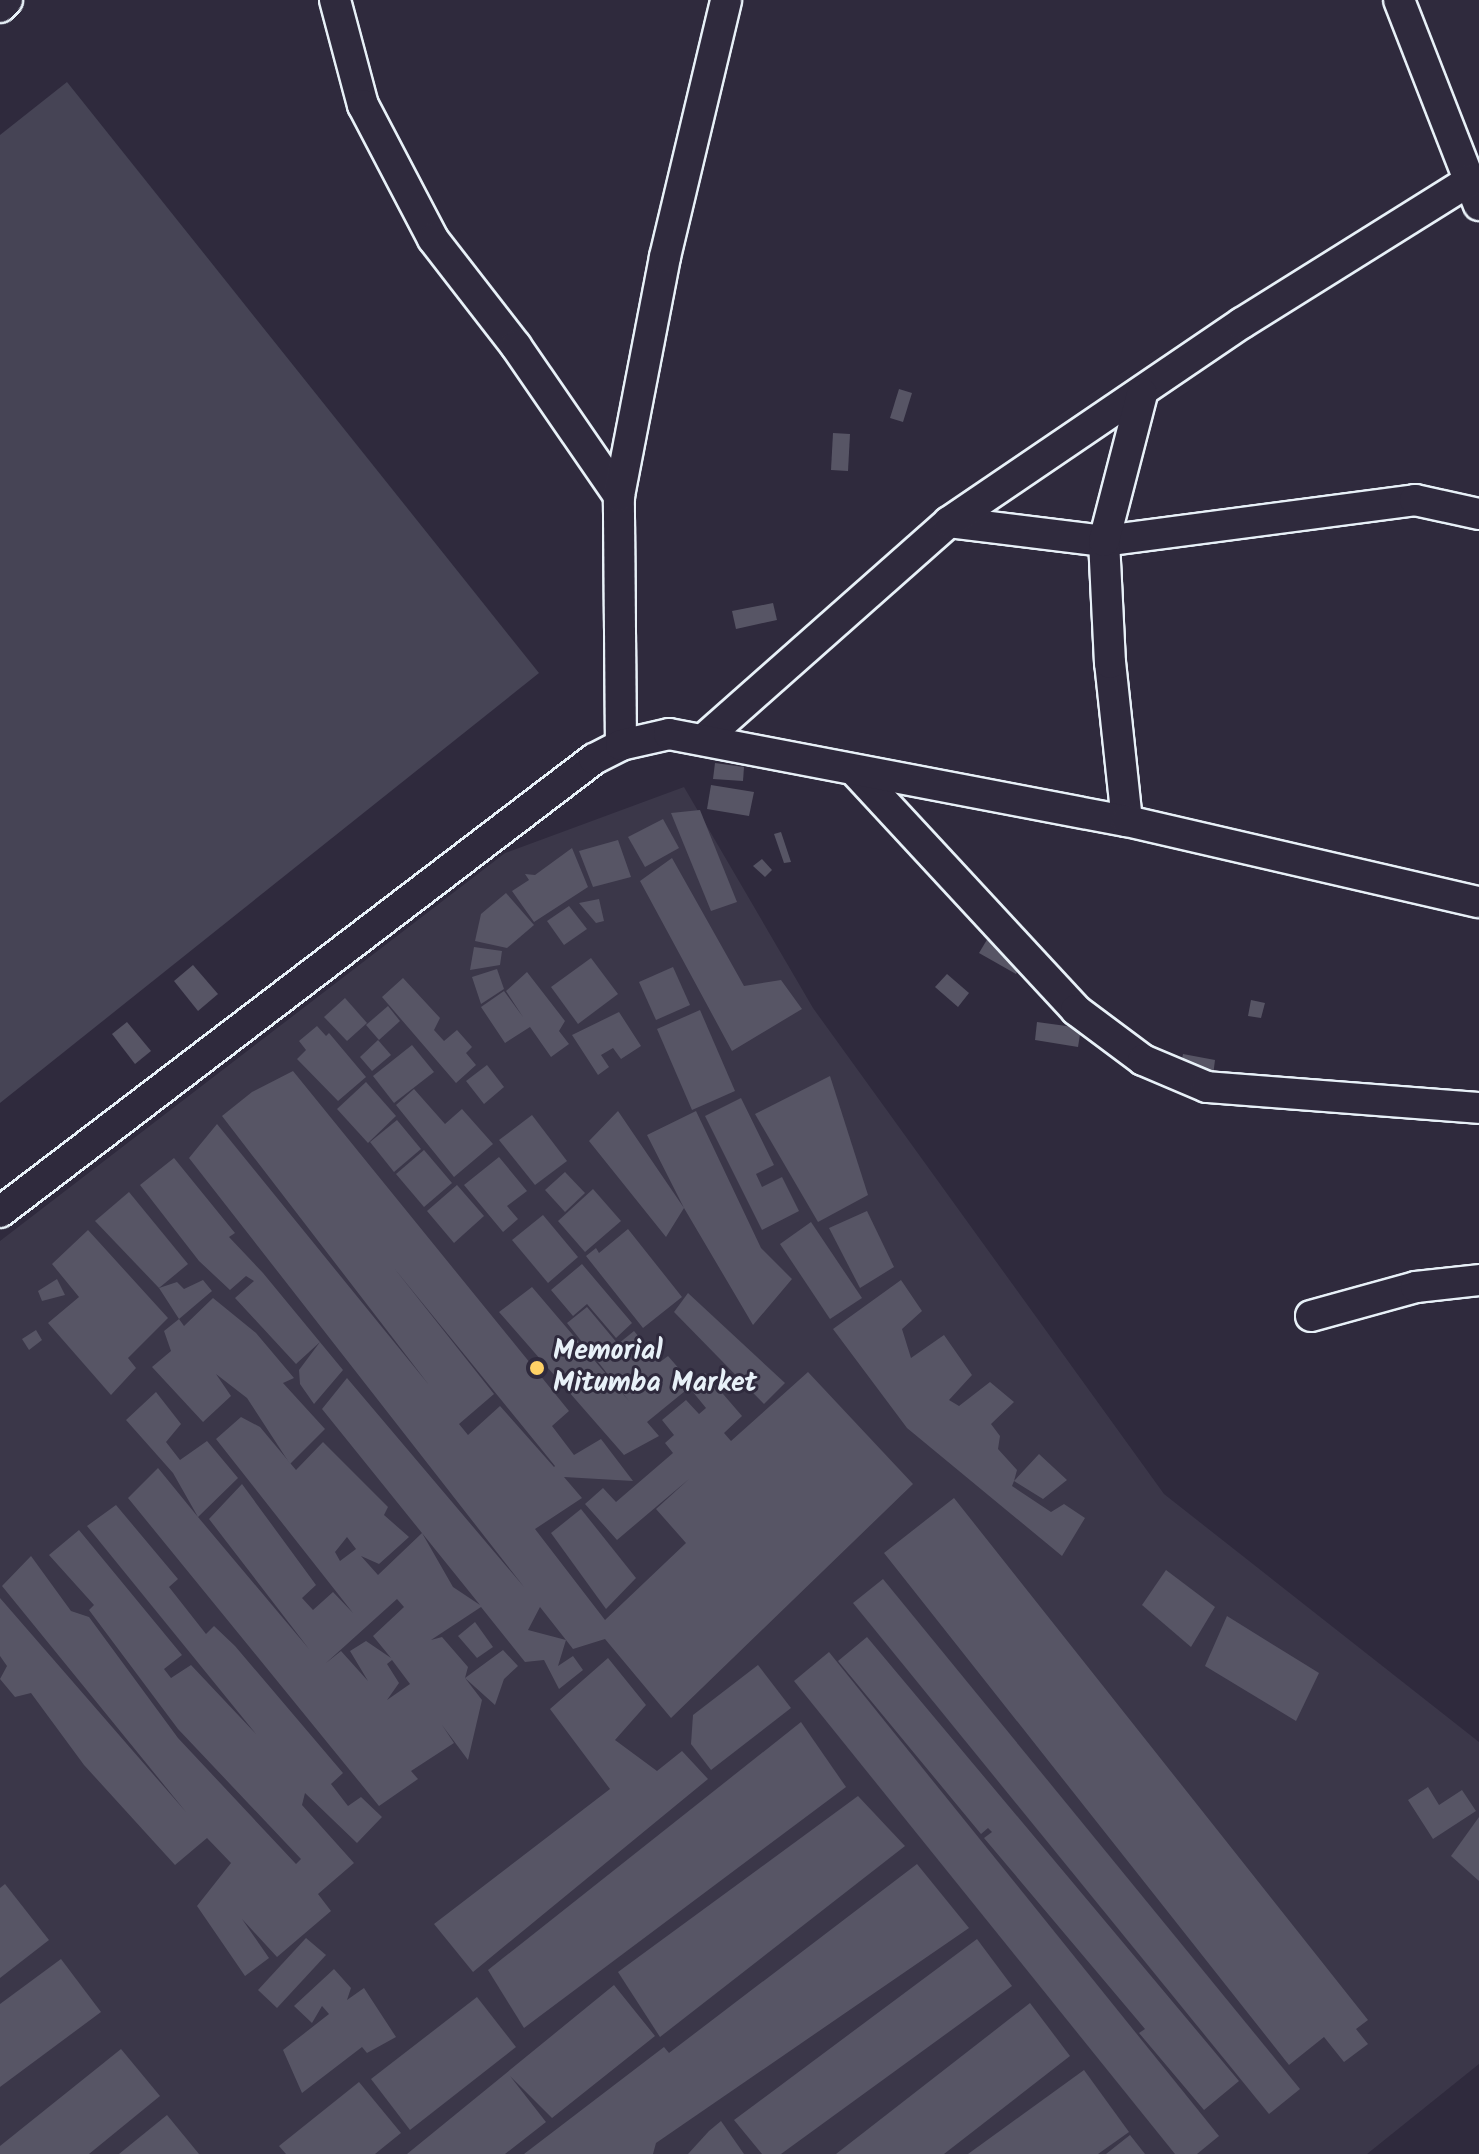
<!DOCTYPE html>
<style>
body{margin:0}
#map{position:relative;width:1479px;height:2154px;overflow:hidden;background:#2f2a3d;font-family:Kalam,sans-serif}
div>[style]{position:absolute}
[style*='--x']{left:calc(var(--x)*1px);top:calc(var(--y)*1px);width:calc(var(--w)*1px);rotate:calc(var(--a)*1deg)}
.built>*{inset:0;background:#3b3749}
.green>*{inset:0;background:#464455}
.building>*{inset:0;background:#575565}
.roads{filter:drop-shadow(2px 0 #e8f1f8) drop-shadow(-2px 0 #e8f1f8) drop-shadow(0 2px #e8f1f8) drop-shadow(0 -2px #e8f1f8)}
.lane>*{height:30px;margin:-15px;padding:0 15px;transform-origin:15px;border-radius:15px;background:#2f2a3d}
.dots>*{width:22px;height:22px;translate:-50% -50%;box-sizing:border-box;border:4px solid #2f2a3d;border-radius:50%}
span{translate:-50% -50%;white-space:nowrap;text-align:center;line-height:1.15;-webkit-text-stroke:6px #2f2a3d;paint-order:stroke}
.poi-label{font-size:28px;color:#e8f1f8;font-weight:700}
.left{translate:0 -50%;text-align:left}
</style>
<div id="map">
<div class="built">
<div style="clip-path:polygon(684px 787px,813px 1008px,1164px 1494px,1479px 1742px,1479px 2064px,1367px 2154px,0 2154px,0 1241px,505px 853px)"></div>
</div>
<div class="green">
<div style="clip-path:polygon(67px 82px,539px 673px,0 1103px,0 135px)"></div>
</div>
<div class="building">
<div style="clip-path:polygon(899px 389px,912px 393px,903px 422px,890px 418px)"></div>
<div style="clip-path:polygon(833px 433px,850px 434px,848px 471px,831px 470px)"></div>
<div style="clip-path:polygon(773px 603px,777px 620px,736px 629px,732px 611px)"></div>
<div style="clip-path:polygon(715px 763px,744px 767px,743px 781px,713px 779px)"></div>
<div style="clip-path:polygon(711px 785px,754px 792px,749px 816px,707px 809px)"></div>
<div style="clip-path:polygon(700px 810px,737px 902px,711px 911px,671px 813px)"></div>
<div style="clip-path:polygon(663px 819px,679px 848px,645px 867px,628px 837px)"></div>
<div style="clip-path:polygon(781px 832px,791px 862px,784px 863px,774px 834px)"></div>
<div style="clip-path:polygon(618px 840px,631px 877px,593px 887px,579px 851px)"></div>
<div style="clip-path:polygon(572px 848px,588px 887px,534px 922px,512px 891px,529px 880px,525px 874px,535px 875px)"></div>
<div style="clip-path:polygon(672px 858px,744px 986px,781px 980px,802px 1009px,732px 1051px,640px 881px)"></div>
<div style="clip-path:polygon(762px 859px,772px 870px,765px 877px,753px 866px)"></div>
<div style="clip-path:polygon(506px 893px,534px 925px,507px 948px,475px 941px,481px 914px)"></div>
<div style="clip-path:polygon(599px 899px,604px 921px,596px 923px,579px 903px)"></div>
<div style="clip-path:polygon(569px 906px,587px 929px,564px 945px,547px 921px)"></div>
<div style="clip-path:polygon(988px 938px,1024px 959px,1016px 974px,979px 953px)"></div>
<div style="clip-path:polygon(474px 947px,502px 951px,500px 965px,470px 970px)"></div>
<div style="clip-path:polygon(591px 958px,618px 994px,578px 1024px,551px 987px)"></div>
<div style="clip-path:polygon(193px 965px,218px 994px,198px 1011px,174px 981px)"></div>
<div style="clip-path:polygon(673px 967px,690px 1005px,656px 1020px,639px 982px)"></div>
<div style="clip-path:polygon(497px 969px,504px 989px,481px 1004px,472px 977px)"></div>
<div style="clip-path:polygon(527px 972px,565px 1021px,559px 1031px,569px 1044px,551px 1057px,530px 1027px,505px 1043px,481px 1007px,504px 991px,523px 1017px,506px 991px)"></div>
<div style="clip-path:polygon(947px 974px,969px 993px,958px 1007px,935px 987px)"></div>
<div style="clip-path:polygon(403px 978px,440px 1018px,434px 1030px,444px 1041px,457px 1030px,472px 1047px,466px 1053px,476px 1065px,456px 1083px,382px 997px)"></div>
<div style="clip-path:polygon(345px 998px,367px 1023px,347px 1041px,324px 1017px)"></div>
<div style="clip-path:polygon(1251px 1000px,1265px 1003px,1261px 1018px,1248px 1016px)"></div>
<div style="clip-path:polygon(388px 1006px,400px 1021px,379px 1040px,366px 1025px)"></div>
<div style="clip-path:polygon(700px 1010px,735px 1091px,692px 1110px,657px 1029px)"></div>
<div style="clip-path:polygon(619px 1012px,641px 1046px,621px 1059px,613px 1048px,601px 1055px,609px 1067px,598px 1075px,572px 1035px)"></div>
<div style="clip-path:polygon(127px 1022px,151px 1051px,135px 1064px,112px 1034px)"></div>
<div style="clip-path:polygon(1037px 1022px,1081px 1028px,1078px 1047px,1035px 1040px)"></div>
<div style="clip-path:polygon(317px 1026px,326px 1036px,329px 1033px,366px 1077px,338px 1101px,297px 1059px,306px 1050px,299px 1041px)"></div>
<div style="clip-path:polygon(378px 1040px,391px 1055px,372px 1071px,360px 1057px)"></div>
<div style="clip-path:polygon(412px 1045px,434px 1072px,394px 1103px,373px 1076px)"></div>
<div style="clip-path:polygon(1183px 1054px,1215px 1060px,1213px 1076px,1180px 1070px)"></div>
<div style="clip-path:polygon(487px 1065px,504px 1087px,484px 1104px,466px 1081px)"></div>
<div style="clip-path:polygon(evenodd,293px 1071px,569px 1411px,552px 1426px,574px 1455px,601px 1439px,633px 1481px,564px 1477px,582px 1498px,535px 1529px,605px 1620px,686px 1543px,656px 1509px,689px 1479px,617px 1540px,585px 1504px,603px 1488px,616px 1502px,673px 1453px,665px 1443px,674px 1435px,662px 1420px,686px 1400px,699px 1414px,706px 1408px,688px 1386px,705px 1373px,742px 1416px,724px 1433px,731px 1441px,808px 1372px,913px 1484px,671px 1718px,605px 1639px,573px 1649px,566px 1640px,540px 1607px,528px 1630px,566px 1640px,558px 1666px,573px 1656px,583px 1670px,559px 1689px,544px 1660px,525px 1662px,481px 1607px,431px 1640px,442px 1637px,468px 1667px,465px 1678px,503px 1650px,518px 1666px,504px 1679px,495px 1705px,465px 1678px,482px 1700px,468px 1760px,442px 1725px,454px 1743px,411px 1771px,418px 1779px,379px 1806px,128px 1498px,158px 1468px,198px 1517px,173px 1473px,126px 1420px,156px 1392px,181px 1424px,166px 1442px,180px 1460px,207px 1441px,238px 1478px,198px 1517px,309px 1649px,209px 1519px,242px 1484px,316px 1585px,302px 1598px,313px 1610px,333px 1592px,353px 1613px,216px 1439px,241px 1417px,260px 1427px,296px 1470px,323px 1442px,388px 1507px,384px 1515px,409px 1537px,379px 1564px,361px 1556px,378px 1575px,422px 1533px,453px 1587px,480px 1605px,322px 1409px,347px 1378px,524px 1587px,189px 1158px,217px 1124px,429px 1385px,222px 1116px,252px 1092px,293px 1071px,394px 1268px,555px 1466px,554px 1467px,500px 1406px,468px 1435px,459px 1424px,494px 1394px,394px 1268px,293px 1071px,347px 1537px,356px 1549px,340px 1561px,335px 1552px,347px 1537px,293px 1071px,397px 1599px,404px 1607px,373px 1636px,391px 1658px,366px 1641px,350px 1651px,368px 1681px,341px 1651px,326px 1663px,397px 1599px,293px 1071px,392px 1660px,410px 1684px,387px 1700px,399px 1683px,387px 1664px,392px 1660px)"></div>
<div style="clip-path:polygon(830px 1076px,868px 1195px,818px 1222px,755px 1114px)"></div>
<div style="clip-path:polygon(366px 1082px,396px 1116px,368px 1143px,337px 1109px)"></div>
<div style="clip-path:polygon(414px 1089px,445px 1124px,462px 1109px,493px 1144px,454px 1177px,396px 1105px)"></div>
<div style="clip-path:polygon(741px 1098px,774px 1165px,756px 1174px,762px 1187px,782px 1177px,799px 1211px,762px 1230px,705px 1116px)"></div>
<div style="clip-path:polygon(618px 1111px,684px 1208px,647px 1135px,696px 1111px,761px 1248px,792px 1279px,753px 1325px,684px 1208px,666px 1237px,589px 1141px)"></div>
<div style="clip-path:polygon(532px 1115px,567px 1161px,535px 1185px,499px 1140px)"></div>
<div style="clip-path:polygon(397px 1120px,421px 1149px,394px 1172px,370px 1142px)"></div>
<div style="clip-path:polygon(424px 1150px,452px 1183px,424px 1207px,396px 1174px)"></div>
<div style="clip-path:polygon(499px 1157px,527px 1191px,507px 1206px,518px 1219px,503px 1232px,464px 1185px)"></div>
<div style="clip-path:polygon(174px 1158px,235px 1233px,229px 1237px,263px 1273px,343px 1370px,314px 1404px,300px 1384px,299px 1370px,320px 1342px,296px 1364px,235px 1298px,254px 1281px,246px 1276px,230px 1290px,199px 1261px,140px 1185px)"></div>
<div style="clip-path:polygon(565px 1172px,585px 1193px,565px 1212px,545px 1190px)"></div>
<div style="clip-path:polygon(457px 1185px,484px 1216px,454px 1243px,427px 1211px)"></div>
<div style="clip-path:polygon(593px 1189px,621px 1221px,585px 1252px,558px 1221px)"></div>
<div style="clip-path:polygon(129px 1192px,188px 1264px,159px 1288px,95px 1221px)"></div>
<div style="clip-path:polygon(867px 1211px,894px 1267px,860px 1288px,829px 1228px)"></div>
<div style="clip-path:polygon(543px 1215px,578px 1257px,548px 1283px,512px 1240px)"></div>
<div style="clip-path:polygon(811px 1222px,862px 1298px,830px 1319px,780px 1244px)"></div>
<div style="clip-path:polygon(628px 1229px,682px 1297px,643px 1328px,586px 1256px,596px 1248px,599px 1253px)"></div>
<div style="clip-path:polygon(88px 1230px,168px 1318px,128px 1358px,136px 1368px,111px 1395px,48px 1323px,79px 1297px,52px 1264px)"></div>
<div style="clip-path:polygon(582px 1264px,632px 1323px,616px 1338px,587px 1304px,573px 1316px,551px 1290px)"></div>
<div style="clip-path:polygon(57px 1279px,65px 1295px,42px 1301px,38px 1291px)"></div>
<div style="clip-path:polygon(203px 1280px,212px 1291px,179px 1319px,159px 1288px,177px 1282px,184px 1289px)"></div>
<div style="clip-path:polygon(901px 1280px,922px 1311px,902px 1329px,911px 1358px,944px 1335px,972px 1375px,949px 1400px,959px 1406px,990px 1382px,1014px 1402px,991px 1424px,1000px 1436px,998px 1449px,1017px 1470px,1014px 1481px,1039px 1454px,1067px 1480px,1043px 1499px,1014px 1481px,1012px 1486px,1051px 1512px,1064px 1504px,1085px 1518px,1062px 1556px,907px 1428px,833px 1329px)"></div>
<div style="clip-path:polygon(532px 1287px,629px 1401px,567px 1323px,587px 1307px,618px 1344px,634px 1331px,660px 1362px,668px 1356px,681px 1371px,674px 1377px,685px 1391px,647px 1422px,659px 1436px,624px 1455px,499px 1312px)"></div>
<div style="clip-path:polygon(688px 1293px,785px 1383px,764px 1404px,674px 1312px)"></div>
<div style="clip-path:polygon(213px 1298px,256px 1333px,294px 1378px,283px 1383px,325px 1429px,290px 1464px,247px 1398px,216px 1374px,231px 1396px,203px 1422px,152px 1367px,171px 1351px,164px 1331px,179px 1319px,184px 1326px)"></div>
<div style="clip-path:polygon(36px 1330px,42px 1340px,29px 1350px,22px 1339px)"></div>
<div style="clip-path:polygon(954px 1498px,1368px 2020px,1356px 2029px,1368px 2044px,1344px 2062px,1324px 2037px,1289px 2065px,884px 1553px)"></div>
<div style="clip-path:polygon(116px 1505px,178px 1579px,169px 1587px,206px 1634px,214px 1626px,235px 1646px,343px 1773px,331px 1784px,348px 1806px,361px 1797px,382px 1817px,357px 1843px,305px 1793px,302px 1805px,354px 1863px,318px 1894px,331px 1911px,277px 1957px,242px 1919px,269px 1958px,245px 1976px,197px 1906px,231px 1863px,207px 1838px,175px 1865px,84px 1765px,31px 1693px,15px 1697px,0 1679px,7px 1666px,0 1656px,0 1598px,186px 1812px,2px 1586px,31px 1556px,71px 1611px,89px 1617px,178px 1738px,296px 1864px,301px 1859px,178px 1729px,89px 1610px,94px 1605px,49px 1555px,79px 1530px,182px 1655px,164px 1669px,171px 1678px,191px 1665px,256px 1734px,87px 1526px)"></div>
<div style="clip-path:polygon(581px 1509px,636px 1578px,606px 1609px,551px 1533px)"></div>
<div style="clip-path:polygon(1166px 1570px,1215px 1607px,1191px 1647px,1142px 1605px)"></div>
<div style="clip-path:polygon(883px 1579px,1300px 2089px,1269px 2114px,853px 1603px)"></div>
<div style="clip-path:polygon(1227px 1616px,1319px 1673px,1296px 1721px,1205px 1666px)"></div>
<div style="clip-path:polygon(475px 1622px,493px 1647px,477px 1658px,458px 1636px)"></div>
<div style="clip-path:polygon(867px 1637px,1239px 2081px,1204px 2110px,1139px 2033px,1145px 2029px,984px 1838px,992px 1832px,988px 1828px,981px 1834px,838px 1661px)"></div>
<div style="clip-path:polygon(829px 1652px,1219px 2136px,1197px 2154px,1175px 2154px,794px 1681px)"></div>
<div style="clip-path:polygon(608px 1658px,646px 1705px,615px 1740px,657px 1771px,682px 1751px,708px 1779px,473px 1972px,434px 1924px,610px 1789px,550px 1709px)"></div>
<div style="clip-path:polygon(758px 1665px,791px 1708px,711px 1770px,691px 1744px,693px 1715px)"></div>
<div style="clip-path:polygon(801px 1722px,846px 1787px,524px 2028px,488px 1970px)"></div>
<div style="clip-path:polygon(1428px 1787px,1439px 1805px,1462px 1790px,1476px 1811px,1433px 1839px,1408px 1800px)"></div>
<div style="clip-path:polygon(858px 1796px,905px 1846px,660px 2037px,618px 1972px)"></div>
<div style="clip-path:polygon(1479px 1817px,1479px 1881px,1451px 1856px)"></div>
<div style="clip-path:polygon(917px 1864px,969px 1928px,656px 2143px,653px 2154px,524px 2154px,664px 2047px,669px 2053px)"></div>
<div style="clip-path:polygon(5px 1884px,49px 1940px,0 1978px,0 1888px)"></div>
<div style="clip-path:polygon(306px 1938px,326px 1955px,277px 2008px,258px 1990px)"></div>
<div style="clip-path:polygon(977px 1939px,1012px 1986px,781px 2154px,762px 2154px,734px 2120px)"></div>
<div style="clip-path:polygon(61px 1959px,101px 2012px,0 2087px,0 2004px)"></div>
<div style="clip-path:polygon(334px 1969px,351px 1988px,347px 2000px,364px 1988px,396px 2037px,367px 2053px,362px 2047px,302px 2093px,283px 2050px,329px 2014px,322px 2006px,312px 2023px,294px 2006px)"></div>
<div style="clip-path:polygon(614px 1985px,655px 2036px,552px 2118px,510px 2076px,546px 2122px,505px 2154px,407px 2154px)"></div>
<div style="clip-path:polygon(477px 1997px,516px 2047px,410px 2130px,371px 2079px)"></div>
<div style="clip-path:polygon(1030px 2003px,1070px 2056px,944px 2154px,836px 2154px)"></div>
<div style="clip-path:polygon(121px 2049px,160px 2096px,89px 2154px,0 2154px,0 2146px)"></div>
<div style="clip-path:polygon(1084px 2070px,1129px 2132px,1098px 2154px,968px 2154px)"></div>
<div style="clip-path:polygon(359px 2082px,401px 2133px,375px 2154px,286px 2154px,279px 2146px)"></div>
<div style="clip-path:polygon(167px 2115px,199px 2154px,119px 2154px)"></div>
<div style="clip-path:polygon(721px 2121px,744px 2154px,688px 2154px,709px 2131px)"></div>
<div style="clip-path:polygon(1130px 2135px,1145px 2154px,1106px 2154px)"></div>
</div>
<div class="roads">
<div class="lane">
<div style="--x:335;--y:0;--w:109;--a:75.1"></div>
<div style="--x:363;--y:105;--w:151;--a:62.4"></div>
<div style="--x:433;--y:239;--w:135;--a:52.2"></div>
<div style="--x:516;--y:346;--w:182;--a:55.5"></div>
<div style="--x:1399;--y:0;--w:220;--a:68.7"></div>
<div style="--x:0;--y:7;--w:10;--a:-45"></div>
<div style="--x:949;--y:522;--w:156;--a:7"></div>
<div style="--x:1104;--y:541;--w:314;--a:-7.5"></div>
<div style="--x:1415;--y:500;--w:66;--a:12.3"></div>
<div style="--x:706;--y:737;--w:324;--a:-41.5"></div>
<div style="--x:949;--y:522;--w:354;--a:-34.2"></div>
<div style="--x:1242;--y:323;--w:268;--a:-32"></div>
<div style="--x:621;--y:745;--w:249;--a:-90.5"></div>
<div style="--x:619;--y:496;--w:243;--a:-79.1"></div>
<div style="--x:665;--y:257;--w:264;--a:-76.6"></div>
<div style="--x:855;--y:771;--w:326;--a:47.2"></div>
<div style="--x:1076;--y:1010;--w:84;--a:36.7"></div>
<div style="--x:1143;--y:1060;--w:69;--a:22.9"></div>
<div style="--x:1207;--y:1087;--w:273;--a:4.4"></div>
<div style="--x:1127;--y:821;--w:159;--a:-96.1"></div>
<div style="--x:1110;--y:663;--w:122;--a:-92.8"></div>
<div style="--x:1104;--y:541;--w:152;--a:-75.5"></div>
<div style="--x:0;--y:1212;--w:747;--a:-37.33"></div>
<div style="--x:594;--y:759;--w:30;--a:-27"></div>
<div style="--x:621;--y:745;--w:49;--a:-12.9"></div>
<div style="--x:669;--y:734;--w:466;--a:10.8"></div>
<div style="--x:1127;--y:821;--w:361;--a:13"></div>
<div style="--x:1311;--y:1316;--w:109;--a:-15.4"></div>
<div style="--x:1416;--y:1287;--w:63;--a:-6.3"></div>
</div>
</div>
<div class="dots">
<div style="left:537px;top:1368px;background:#ffd166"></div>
</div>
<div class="poi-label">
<span class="left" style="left:553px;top:1368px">Memorial<br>Mitumba Market</span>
</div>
</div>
